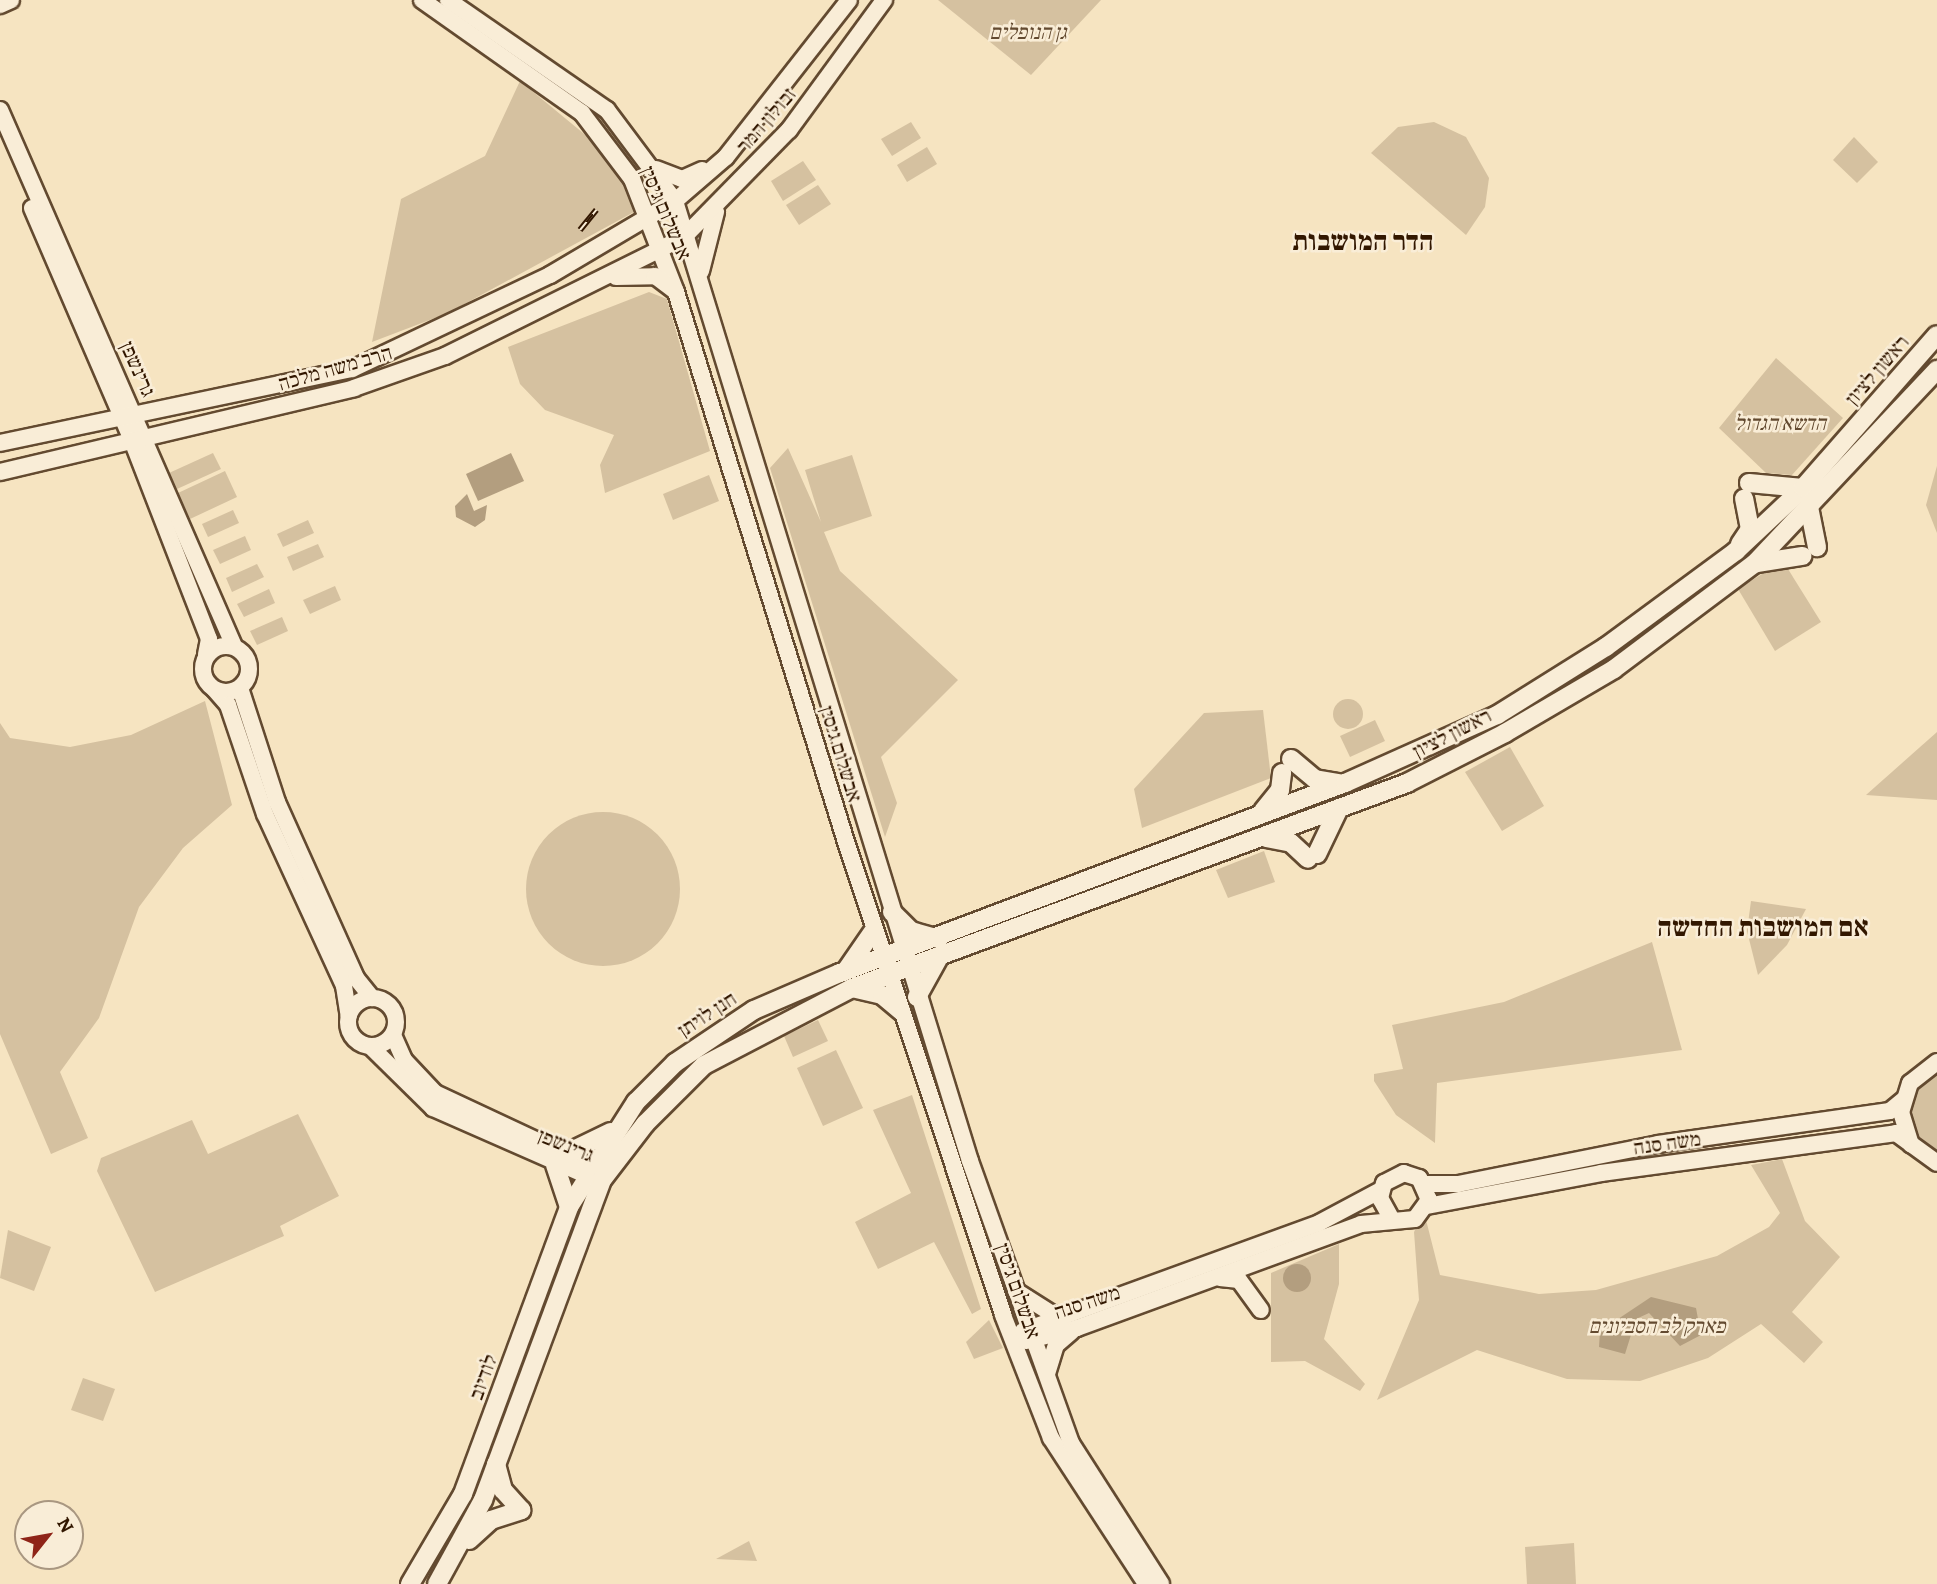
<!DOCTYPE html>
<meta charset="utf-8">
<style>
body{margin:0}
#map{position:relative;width:1937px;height:1584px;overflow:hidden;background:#f6e4c1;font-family:Alegreya,"Frank Ruhl Libre",serif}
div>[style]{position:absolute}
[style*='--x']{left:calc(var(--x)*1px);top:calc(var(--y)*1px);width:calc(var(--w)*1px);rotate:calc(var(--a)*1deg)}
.green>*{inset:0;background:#d5c1a0}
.round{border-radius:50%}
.water>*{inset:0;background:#b39e7f}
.roads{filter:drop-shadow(2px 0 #634a30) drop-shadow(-2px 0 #634a30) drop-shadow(0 2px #634a30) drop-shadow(0 -2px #634a30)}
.tertiary>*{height:16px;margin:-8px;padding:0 8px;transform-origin:8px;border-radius:8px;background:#f9edd7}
.tertiary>.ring{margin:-8px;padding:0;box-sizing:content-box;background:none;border:16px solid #f9edd7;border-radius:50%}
.secondary>*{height:18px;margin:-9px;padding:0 9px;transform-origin:9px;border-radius:9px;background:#f9edd7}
.rail>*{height:6px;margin-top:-3px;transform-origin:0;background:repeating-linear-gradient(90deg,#f9edd7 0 10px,#321700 0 20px);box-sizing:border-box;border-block:2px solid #321700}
span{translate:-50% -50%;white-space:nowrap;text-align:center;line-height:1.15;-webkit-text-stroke:5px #f9edd7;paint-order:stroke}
.park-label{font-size:21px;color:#634a30;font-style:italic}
.street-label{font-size:21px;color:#321700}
.district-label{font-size:28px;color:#321700;font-weight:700}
.north{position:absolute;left:14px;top:1500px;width:70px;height:70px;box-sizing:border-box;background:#f9edd7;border:2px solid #a99781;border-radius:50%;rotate:59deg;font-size:19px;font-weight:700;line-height:28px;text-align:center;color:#321700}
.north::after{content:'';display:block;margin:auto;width:24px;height:32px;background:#8f2418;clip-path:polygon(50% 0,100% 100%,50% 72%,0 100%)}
</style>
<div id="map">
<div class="green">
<div style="clip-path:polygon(938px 0,1101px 0,1031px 75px)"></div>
<div style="clip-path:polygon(520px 81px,600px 147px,626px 183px,634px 212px,448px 313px,372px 342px,401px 199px,485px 156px)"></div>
<div style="clip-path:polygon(911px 122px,921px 138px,892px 156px,881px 139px)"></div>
<div style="clip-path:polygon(1434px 122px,1466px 137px,1489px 178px,1485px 207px,1466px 235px,1371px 153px,1398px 127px)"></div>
<div style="clip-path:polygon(1854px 137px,1878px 162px,1857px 183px,1833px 160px)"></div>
<div style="clip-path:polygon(927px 147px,937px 164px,907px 182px,897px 165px)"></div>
<div style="clip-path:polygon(803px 161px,816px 180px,783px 201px,771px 181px)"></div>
<div style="clip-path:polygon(818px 185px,831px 204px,799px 225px,786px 205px)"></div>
<div style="clip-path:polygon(649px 292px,667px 299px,710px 451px,605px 493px,600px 465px,614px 435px,545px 410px,520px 384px,508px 347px)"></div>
<div style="clip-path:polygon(1776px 358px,1843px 418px,1792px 475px,1766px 473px,1719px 428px)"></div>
<div style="clip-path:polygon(788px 448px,821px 522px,805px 470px,852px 455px,872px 516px,824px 532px,840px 571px,958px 680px,881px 757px,897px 803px,885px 837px,770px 468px)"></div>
<div style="clip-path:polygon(213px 453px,221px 469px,177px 489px,169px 473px)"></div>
<div style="clip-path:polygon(1937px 466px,1937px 533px,1926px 505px)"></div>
<div style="clip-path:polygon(225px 471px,237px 497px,190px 519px,178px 493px)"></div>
<div style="clip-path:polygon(709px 475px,719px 501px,673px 520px,663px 494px)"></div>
<div style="clip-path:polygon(233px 510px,239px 523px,208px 537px,202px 524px)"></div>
<div style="clip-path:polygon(308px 520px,314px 533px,283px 547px,277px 534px)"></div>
<div style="clip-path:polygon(245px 536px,251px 550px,220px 564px,213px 550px)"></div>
<div style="clip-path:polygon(318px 544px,324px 557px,293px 571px,287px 557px)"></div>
<div style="clip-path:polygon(1783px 561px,1821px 622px,1775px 651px,1738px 589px)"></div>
<div style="clip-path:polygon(257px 564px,264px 577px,232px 592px,226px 578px)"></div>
<div style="clip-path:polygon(335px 586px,341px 600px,310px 614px,303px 600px)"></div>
<div style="clip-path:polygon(269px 589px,275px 603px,244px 617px,237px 604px)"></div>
<div style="clip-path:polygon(282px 617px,288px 631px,257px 645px,250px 631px)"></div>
<div class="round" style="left:1333px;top:699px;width:30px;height:30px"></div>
<div style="clip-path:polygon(205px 701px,232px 805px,183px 848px,139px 907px,99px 1018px,60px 1072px,88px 1138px,51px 1154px,0 1034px,0 723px,10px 738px,70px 747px,131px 735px)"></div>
<div style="clip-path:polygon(1263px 710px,1271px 778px,1142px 828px,1134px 789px,1204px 713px)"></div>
<div style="clip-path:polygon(1375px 720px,1385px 741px,1350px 757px,1340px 736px)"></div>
<div style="clip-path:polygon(1937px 732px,1937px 800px,1866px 795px)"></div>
<div style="clip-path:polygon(1510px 747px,1544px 806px,1502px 831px,1465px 772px)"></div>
<div class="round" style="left:526px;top:812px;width:154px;height:154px"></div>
<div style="clip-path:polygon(1264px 851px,1275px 882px,1228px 898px,1216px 870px)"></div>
<div style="clip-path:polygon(1751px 901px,1806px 909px,1787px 945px,1758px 975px,1747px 931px)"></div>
<div style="clip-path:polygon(1652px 942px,1682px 1050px,1437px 1083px,1435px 1143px,1396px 1115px,1374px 1081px,1374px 1074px,1403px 1069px,1392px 1025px,1504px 1002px)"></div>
<div style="clip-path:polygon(818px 1020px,828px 1041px,793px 1057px,784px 1036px)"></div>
<div style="clip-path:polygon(836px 1050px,863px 1108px,823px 1126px,797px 1068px)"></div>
<div style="clip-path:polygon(1937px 1068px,1937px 1157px,1917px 1140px,1908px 1116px,1915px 1086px)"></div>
<div style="clip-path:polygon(912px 1095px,981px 1309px,972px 1314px,934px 1242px,878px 1269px,855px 1222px,911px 1193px,873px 1110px)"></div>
<div style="clip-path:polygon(298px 1114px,339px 1196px,280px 1226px,284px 1236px,155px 1292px,97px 1171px,101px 1158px,192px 1120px,208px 1154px)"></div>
<div style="clip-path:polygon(1782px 1159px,1805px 1221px,1840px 1257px,1792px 1312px,1823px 1342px,1804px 1363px,1761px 1324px,1708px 1358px,1640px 1381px,1567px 1379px,1477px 1350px,1377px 1400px,1419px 1300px,1414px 1232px,1424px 1212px,1440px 1275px,1539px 1294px,1596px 1290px,1717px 1256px,1769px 1227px,1780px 1213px,1751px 1165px)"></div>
<div style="clip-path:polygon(8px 1230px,51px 1247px,34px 1291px,0 1278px)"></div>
<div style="clip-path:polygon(1339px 1244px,1339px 1284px,1324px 1339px,1365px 1384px,1360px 1391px,1305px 1361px,1271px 1362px,1271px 1273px)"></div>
<div style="clip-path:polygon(989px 1320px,1003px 1348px,974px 1359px,966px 1342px)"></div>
<div style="clip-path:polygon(83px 1378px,115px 1389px,103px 1421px,71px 1410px)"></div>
<div style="clip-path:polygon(749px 1541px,757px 1561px,716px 1559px)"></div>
<div style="clip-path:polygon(1574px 1543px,1576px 1584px,1527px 1584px,1525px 1547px)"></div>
</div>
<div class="water">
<div style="clip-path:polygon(511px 453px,524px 481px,478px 501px,466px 474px)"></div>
<div style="clip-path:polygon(467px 494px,474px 511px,487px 505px,485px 520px,475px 527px,456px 517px,455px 506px)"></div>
<div class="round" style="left:1283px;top:1264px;width:28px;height:28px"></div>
<div style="clip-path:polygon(1651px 1297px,1696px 1308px,1701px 1335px,1680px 1346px,1649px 1313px,1636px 1319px,1625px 1354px,1599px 1347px,1600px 1331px)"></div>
</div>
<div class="roads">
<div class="tertiary">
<div style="--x:422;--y:0;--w:196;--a:35.2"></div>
<div style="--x:582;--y:113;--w:83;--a:52.9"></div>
<div style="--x:632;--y:179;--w:121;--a:68.7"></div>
<div style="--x:676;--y:292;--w:576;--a:72.82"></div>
<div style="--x:846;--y:842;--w:498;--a:71.6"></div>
<div style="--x:1003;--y:1315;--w:132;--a:68.7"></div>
<div style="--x:1051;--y:1438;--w:174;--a:56.9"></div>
<div style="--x:448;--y:0;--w:193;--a:34.7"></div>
<div style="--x:607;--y:110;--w:114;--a:53.2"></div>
<div style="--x:675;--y:201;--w:1004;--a:72.92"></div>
<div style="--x:970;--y:1161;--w:300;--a:70.3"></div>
<div style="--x:1071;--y:1443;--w:167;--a:57.4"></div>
<div style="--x:0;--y:5;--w:12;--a:-24"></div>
<div style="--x:0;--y:110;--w:585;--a:66.42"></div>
<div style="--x:656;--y:169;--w:28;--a:21"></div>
<div style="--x:682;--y:179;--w:22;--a:-24"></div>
<div style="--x:32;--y:208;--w:256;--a:66.7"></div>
<div style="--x:133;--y:443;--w:210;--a:68.8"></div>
<div style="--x:209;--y:639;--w:16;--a:101"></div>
<div style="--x:701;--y:271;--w:61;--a:-75.7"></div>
<div style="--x:616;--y:277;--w:39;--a:-1"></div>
<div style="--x:655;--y:276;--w:25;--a:37"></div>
<div style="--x:0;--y:443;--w:360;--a:-11.9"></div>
<div style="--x:352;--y:369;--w:219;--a:-25.4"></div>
<div style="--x:550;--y:275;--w:145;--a:-30.6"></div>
<div style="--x:675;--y:201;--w:67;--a:-40.8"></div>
<div style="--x:726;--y:157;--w:199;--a:-51.9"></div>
<div style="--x:0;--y:472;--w:364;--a:-13.3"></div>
<div style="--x:354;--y:388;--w:96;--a:-19.4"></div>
<div style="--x:445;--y:356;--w:241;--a:-26.4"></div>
<div style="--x:661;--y:249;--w:29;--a:-29"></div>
<div style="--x:686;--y:235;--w:147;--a:-45.6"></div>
<div style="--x:789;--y:130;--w:161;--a:-53.8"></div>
<div class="ring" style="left:203px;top:646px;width:30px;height:30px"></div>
<div style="--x:240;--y:688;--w:120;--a:72"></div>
<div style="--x:277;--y:802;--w:193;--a:65.8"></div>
<div style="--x:356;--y:978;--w:26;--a:51"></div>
<div style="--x:215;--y:690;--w:20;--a:49"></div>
<div style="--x:228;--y:705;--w:115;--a:71.3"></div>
<div style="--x:265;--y:814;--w:189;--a:65.3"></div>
<div style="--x:344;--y:986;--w:30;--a:81"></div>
<div class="ring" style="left:348px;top:998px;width:32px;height:32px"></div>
<div style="--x:393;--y:1035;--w:27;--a:66"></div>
<div style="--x:404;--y:1060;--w:45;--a:46.8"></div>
<div style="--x:435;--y:1093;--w:144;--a:25.1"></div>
<div style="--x:565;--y:1154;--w:43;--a:33.7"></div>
<div style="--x:371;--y:1047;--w:87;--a:44.5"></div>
<div style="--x:433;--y:1108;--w:179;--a:23.7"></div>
<div style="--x:1937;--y:1062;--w:34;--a:142"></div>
<div style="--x:1910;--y:1083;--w:30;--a:107"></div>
<div style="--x:1901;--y:1112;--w:34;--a:73"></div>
<div style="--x:1911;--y:1144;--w:32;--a:36"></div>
<div style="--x:1425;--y:1184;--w:33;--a:0"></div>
<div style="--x:1458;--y:1184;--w:204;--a:-11.3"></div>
<div style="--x:1658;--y:1144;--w:234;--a:-8.1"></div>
<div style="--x:1890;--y:1111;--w:17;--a:-40"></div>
<div style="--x:1427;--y:1206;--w:177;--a:-10.7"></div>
<div style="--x:1601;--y:1173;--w:298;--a:-7.7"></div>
<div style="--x:1896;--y:1133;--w:19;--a:36"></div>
<div style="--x:1220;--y:1278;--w:19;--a:6"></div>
<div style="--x:1239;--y:1280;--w:37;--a:54"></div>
<div style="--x:1016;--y:1291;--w:49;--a:32.4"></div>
<div style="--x:1023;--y:1331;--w:315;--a:-20"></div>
<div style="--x:1319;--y:1223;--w:70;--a:-28"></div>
<div style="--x:1026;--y:1341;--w:53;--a:-14.3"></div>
<div style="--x:1077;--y:1328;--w:302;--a:-20.1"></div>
<div style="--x:1361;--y:1224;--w:54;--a:-5.3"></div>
<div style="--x:1415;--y:1219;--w:24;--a:-54"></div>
<div style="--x:1429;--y:1200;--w:24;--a:-114"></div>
<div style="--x:1419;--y:1178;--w:16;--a:-162"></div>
<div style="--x:1404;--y:1173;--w:22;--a:153"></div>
<div style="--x:1384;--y:1183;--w:16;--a:105"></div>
<div style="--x:1380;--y:1198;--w:23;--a:61"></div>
<div style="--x:1047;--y:1374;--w:30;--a:-73"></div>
<div style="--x:1056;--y:1345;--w:20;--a:-41"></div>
</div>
<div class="secondary">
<div style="--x:1749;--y:483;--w:54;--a:5.3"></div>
<div style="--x:1809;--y:507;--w:41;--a:78.7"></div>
<div style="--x:1740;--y:544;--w:18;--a:-56"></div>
<div style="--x:1750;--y:529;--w:31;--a:-101"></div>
<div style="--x:1757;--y:563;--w:46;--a:-8.8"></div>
<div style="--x:1291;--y:759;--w:31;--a:40"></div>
<div style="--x:1315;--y:779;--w:27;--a:10"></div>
<div style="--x:1263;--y:811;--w:27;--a:-51"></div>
<div style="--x:1280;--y:790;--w:17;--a:-83"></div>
<div style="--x:1266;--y:838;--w:25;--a:11"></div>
<div style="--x:1291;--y:843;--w:23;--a:43"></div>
<div style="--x:1317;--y:854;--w:51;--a:-64.4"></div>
<div style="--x:892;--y:912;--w:27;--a:45"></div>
<div style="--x:911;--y:931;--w:29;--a:16"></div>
<div style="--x:847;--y:969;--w:47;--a:-55.3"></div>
<div style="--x:852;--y:988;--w:31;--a:13"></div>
<div style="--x:882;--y:995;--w:25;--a:40"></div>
<div style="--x:917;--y:997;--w:43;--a:-61.1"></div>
<div style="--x:565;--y:1154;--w:51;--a:-25.6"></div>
<div style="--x:555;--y:1165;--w:44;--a:71.6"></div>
<div style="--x:496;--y:1464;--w:27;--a:75"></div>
<div style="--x:503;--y:1490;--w:27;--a:48"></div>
<div style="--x:469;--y:1540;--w:30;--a:-42"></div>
<div style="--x:491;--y:1520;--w:32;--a:-18"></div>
<div style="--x:410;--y:1584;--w:104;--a:-59.5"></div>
<div style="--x:463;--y:1494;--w:306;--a:-69.7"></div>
<div style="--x:569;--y:1207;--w:125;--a:-57.5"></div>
<div style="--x:636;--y:1102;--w:55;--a:-45"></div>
<div style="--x:675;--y:1063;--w:95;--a:-33.9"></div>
<div style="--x:754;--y:1010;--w:94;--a:-23.3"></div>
<div style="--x:840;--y:973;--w:540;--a:-20.62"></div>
<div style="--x:1345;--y:783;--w:167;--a:-24.1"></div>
<div style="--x:1497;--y:715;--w:128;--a:-32"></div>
<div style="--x:1606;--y:647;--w:162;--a:-36.4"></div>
<div style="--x:1736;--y:551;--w:92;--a:-43.2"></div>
<div style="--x:1803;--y:488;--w:203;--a:-48.8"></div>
<div style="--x:437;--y:1584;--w:96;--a:-61.3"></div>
<div style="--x:483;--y:1500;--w:341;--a:-69.6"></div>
<div style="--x:602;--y:1180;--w:71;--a:-52.5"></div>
<div style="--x:645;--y:1124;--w:83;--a:-45"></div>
<div style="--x:704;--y:1065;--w:167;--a:-27.5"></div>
<div style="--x:852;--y:988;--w:592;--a:-20.27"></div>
<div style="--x:1407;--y:783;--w:110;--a:-27"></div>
<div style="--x:1505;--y:733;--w:126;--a:-30.4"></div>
<div style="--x:1614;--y:669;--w:175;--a:-36.9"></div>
<div style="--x:1754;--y:564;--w:267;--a:-46.7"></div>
</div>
</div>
<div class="rail">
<div style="--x:580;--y:230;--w:26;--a:-51"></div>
</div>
<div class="park-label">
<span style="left:1028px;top:32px">גן הנופלים</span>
<span style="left:1780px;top:423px">הדשא הגדול</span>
<span style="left:1657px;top:1326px">פארק לב הסביונים</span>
</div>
<div class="street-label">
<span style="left:766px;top:120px;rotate:-49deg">זבולון המר</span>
<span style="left:666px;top:213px;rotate:67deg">אבשלום גיסין</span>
<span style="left:335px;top:368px;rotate:-16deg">הרב משה מלכה</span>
<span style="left:138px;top:369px;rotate:66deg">גרינשפן</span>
<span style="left:1877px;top:370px;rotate:-49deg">ראשון לציון</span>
<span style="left:1452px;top:733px;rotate:-27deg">ראשון לציון</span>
<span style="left:841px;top:754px;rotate:73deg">אבשלום גיסין</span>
<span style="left:707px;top:1014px;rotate:-33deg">חנן לויתן</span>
<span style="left:1667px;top:1143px;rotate:-8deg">משה סנה</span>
<span style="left:566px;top:1145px;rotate:22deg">גרינשפן</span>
<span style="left:1018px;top:1291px;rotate:71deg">אבשלום גיסין</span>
<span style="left:1087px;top:1302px;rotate:-18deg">משה סנה</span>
<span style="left:483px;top:1377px;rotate:-70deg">לודיוב</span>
</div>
<div class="district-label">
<span style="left:1363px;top:241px">הדר המושבות</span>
<span style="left:1763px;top:927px">אם המושבות החדשה</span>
</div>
<div class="north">N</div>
</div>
